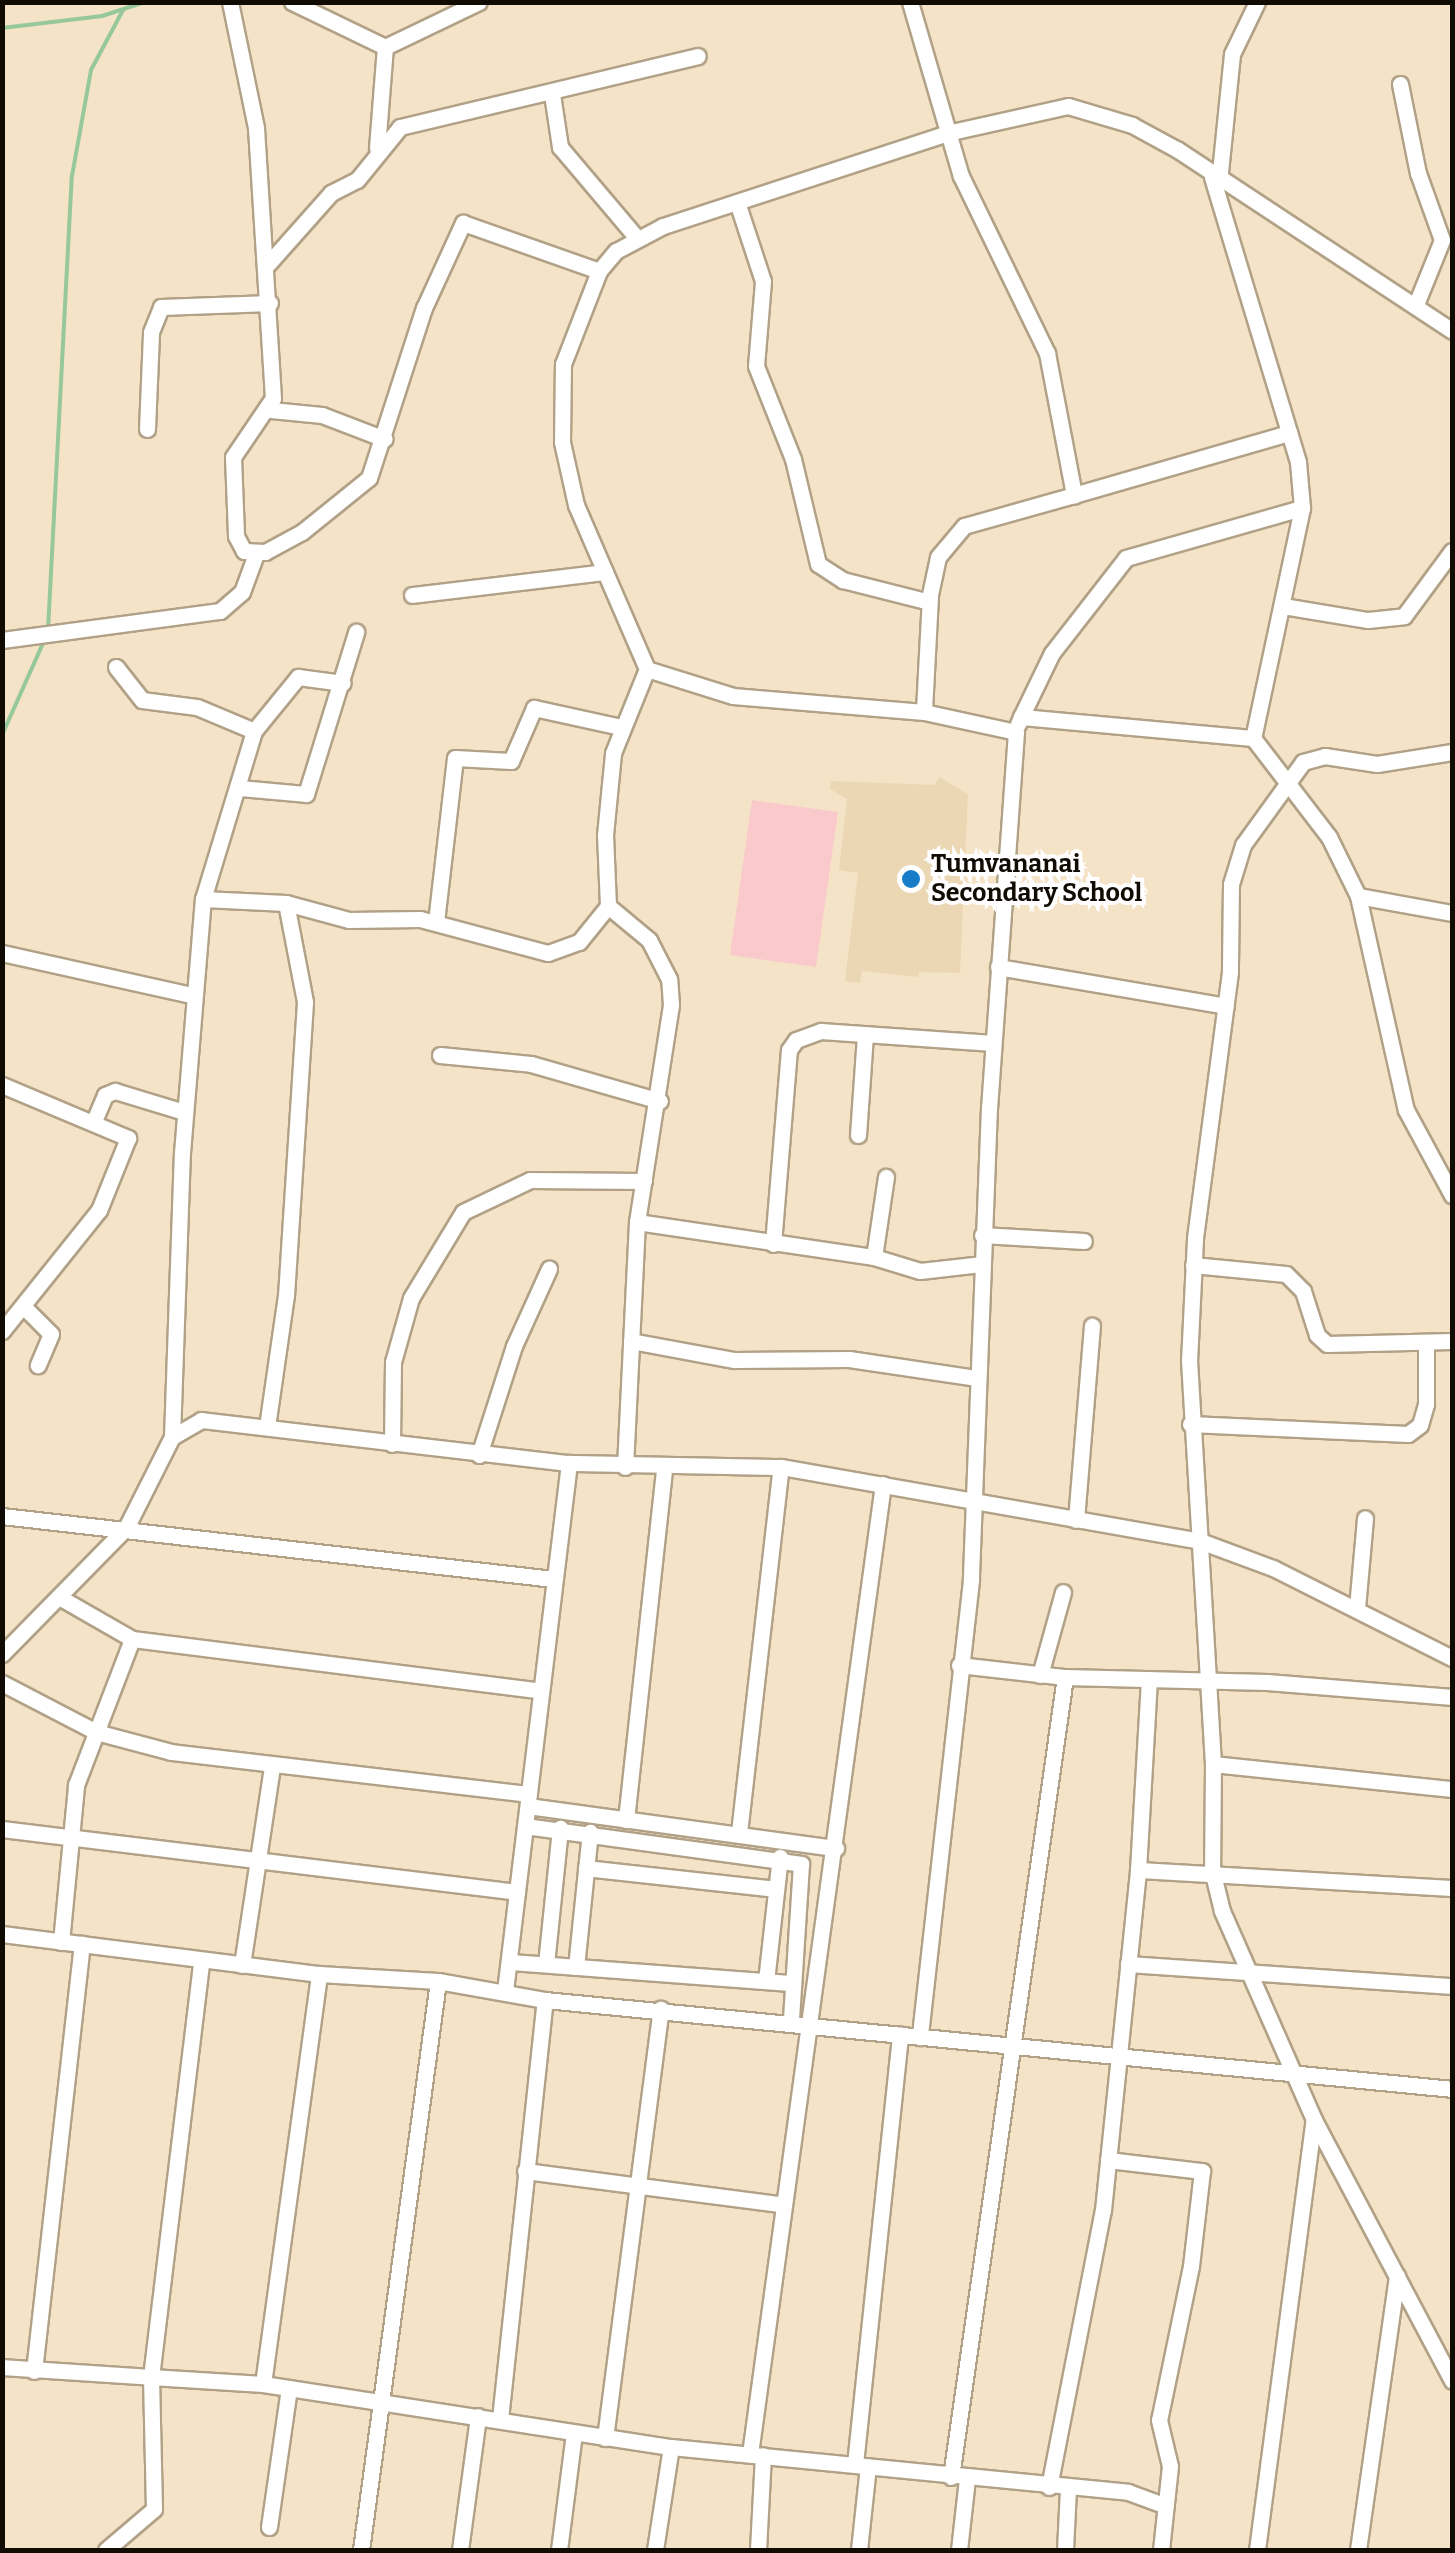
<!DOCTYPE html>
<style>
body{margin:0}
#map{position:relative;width:1455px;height:2553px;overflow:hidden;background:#f4e3c6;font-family:Bitter,serif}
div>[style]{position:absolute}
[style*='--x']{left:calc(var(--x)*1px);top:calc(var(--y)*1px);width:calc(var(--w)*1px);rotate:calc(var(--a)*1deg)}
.built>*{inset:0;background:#ebd7b3}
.green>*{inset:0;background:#fac9cc}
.stream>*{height:4px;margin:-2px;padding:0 2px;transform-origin:2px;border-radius:2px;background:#96c89b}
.roads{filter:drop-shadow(2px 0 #b1a186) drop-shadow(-2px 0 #b1a186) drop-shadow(0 2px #b1a186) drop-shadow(0 -2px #b1a186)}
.minor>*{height:15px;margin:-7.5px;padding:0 7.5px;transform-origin:7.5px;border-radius:7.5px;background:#fff}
.dots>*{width:28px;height:28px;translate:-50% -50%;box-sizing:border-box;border:5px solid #fff;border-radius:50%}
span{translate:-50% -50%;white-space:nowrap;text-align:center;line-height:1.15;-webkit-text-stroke:8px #fff;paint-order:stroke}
.poi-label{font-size:25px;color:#100b03;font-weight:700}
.left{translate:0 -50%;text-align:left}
.frame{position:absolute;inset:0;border:5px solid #100b03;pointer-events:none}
</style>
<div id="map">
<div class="built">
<div style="clip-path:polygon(939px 777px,968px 794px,960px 973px,919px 972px,918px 977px,862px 971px,860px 983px,845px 981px,858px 873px,839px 870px,847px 799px,830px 789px,831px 781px,935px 785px)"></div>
</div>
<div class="green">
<div style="clip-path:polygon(752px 800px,838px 812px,816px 967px,730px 955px)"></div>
</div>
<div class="stream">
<div style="--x:2;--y:28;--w:101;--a:-6.8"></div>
<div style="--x:102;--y:16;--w:45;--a:-18"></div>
<div style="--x:48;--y:630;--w:455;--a:-87"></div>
<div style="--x:72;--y:176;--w:108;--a:-79.8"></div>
<div style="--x:91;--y:70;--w:68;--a:-61.9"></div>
<div style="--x:2;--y:735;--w:105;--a:-65.9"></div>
</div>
<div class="roads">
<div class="minor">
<div style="--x:230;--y:2;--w:129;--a:78.3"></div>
<div style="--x:256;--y:128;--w:271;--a:86.4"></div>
<div style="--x:273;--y:398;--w:71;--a:124.1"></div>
<div style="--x:233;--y:457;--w:79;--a:87.8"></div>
<div style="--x:236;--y:536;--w:17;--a:62"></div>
<div style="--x:244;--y:551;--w:21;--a:3"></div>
<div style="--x:265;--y:552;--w:42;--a:-28.4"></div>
<div style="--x:302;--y:532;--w:86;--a:-38.9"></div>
<div style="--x:369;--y:478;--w:179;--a:-72.1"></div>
<div style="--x:424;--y:308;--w:94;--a:-65.4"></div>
<div style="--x:463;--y:223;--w:144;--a:19.4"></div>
<div style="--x:292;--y:2;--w:103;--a:25.8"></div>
<div style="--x:385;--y:47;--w:104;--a:-25.6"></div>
<div style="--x:910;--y:2;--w:181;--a:73.7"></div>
<div style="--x:961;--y:176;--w:197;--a:64.1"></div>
<div style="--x:1047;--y:353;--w:145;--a:79.2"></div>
<div style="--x:1074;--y:495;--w:114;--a:164.3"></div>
<div style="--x:964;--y:526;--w:40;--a:130"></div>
<div style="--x:938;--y:557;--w:40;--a:102"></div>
<div style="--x:930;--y:596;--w:116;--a:93"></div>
<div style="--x:924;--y:712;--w:94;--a:12.3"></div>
<div style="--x:1016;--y:732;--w:376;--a:94.1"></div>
<div style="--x:989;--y:1107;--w:473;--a:92.2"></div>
<div style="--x:971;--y:1580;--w:460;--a:96.4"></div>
<div style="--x:1400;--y:84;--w:91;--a:78.6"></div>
<div style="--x:1418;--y:173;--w:71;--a:70.3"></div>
<div style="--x:1442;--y:240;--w:67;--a:112"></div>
<div style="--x:552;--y:94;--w:54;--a:81.4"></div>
<div style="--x:560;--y:147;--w:118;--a:49.8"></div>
<div style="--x:377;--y:148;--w:101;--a:-85.5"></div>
<div style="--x:1212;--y:177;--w:298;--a:73.2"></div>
<div style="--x:1298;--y:462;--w:46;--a:85"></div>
<div style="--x:1302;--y:508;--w:235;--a:102"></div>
<div style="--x:1253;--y:738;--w:125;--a:52.5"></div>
<div style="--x:1329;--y:837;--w:66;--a:63.8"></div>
<div style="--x:1358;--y:896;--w:219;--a:77.4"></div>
<div style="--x:1406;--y:1110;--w:97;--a:61.6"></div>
<div style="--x:1219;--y:182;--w:129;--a:-84.2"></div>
<div style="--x:1232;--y:54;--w:58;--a:-64.3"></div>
<div style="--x:737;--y:202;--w:83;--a:71.8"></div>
<div style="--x:763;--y:281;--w:85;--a:94.7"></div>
<div style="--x:756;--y:366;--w:100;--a:68.3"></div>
<div style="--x:793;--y:459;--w:108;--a:76.6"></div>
<div style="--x:818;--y:564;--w:30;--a:33"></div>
<div style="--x:843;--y:580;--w:89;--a:14.3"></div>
<div style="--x:268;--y:264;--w:95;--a:-48.4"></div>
<div style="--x:331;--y:193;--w:29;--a:-27"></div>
<div style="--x:357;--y:180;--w:68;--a:-50.9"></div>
<div style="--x:400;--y:127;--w:306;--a:-13.4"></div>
<div style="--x:271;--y:410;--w:51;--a:5.6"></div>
<div style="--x:322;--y:415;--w:67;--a:20.9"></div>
<div style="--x:147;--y:429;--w:97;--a:-87.6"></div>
<div style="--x:151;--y:332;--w:27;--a:-68"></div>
<div style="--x:161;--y:307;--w:109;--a:-2.1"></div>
<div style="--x:1074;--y:495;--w:224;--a:-16.1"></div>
<div style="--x:412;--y:595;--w:194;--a:-6.8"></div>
<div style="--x:1283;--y:606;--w:86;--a:9.4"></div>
<div style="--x:1368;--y:620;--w:36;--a:-6"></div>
<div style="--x:1404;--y:616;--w:81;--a:-53.6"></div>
<div style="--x:2;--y:640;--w:220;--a:-7.6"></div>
<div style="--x:220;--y:611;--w:29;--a:-41"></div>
<div style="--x:242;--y:592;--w:40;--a:-69.8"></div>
<div style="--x:116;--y:667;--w:42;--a:51.8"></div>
<div style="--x:142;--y:700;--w:55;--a:7.3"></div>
<div style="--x:197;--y:707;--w:62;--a:22.8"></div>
<div style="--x:924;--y:712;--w:192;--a:-175.2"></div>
<div style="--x:733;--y:696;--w:90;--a:-162.6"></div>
<div style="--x:647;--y:669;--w:179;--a:-113.4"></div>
<div style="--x:576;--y:505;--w:65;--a:-102.5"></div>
<div style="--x:562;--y:442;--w:78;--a:-89.3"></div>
<div style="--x:563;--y:364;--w:100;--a:-68.8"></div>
<div style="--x:599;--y:271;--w:26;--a:-50"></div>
<div style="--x:616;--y:251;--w:53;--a:-28"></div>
<div style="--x:663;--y:226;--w:299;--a:-18.1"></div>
<div style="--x:947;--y:133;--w:124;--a:-12.6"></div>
<div style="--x:1068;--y:106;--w:67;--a:16.5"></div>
<div style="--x:1132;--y:125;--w:52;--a:28.5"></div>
<div style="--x:1178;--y:150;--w:328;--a:33.4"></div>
<div style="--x:1021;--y:717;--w:71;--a:-64.2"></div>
<div style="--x:1052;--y:653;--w:120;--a:-52.1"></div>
<div style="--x:1126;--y:558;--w:183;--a:-15.9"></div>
<div style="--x:1018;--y:724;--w:8;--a:-67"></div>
<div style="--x:1021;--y:717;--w:233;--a:5.2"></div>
<div style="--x:1452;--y:752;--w:76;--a:170.9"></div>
<div style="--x:1377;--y:764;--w:53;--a:-171.3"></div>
<div style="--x:1325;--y:756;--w:23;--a:165"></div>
<div style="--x:1303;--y:762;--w:102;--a:125.9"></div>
<div style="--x:1243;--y:845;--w:41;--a:107.1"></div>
<div style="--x:1231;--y:884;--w:88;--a:90.7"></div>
<div style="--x:1230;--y:972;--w:269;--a:97.5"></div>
<div style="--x:1195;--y:1239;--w:121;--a:92.8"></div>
<div style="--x:1189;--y:1360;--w:405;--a:86.6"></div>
<div style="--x:1213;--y:1764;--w:106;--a:90.5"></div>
<div style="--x:1212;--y:1870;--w:42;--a:76.3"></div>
<div style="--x:1222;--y:1911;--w:228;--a:66.2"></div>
<div style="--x:1314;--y:2120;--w:295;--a:62.1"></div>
<div style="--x:239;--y:788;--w:67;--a:5.1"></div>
<div style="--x:306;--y:794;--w:170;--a:-72.8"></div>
<div style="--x:1358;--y:896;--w:96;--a:10.3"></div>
<div style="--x:203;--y:899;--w:83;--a:2.8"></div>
<div style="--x:286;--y:903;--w:101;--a:79.1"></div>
<div style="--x:305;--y:1002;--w:294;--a:93.7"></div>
<div style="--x:286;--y:1295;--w:133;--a:98.2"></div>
<div style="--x:286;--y:903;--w:65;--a:15.1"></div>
<div style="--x:349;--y:920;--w:71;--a:-0.8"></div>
<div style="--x:420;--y:919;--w:132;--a:14.9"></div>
<div style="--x:548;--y:953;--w:33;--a:-20"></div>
<div style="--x:579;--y:942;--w:46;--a:-51.1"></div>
<div style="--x:436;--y:922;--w:165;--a:-83.4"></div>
<div style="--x:455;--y:758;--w:56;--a:3.1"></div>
<div style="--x:511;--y:761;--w:58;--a:-66.5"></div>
<div style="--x:534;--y:708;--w:89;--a:12.3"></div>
<div style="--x:2;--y:953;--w:195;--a:12.5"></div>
<div style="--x:998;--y:967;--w:231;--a:9.7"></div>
<div style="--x:440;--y:1055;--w:91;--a:5.6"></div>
<div style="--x:531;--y:1064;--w:134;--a:16"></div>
<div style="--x:2;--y:1085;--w:137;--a:22.8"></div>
<div style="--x:128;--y:1138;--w:78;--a:111.9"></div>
<div style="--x:99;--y:1210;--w:155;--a:128.7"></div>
<div style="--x:94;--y:1121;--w:28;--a:-67"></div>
<div style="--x:105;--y:1095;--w:11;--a:-22"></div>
<div style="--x:115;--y:1091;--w:72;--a:16.9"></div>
<div style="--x:858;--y:1135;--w:101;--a:-86"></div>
<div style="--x:637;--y:1222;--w:240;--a:8.4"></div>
<div style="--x:874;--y:1257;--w:48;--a:16.9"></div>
<div style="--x:920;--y:1271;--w:61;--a:-6.5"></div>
<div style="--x:982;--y:1235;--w:102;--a:3.4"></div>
<div style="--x:773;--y:1244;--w:195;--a:-85.3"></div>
<div style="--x:789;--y:1050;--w:12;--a:-55"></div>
<div style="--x:796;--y:1040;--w:27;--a:-20"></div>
<div style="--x:821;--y:1031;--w:172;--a:4"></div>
<div style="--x:874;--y:1257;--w:81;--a:-81.5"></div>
<div style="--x:1193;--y:1265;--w:93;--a:5.5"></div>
<div style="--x:1286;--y:1274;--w:24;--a:45"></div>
<div style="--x:1303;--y:1291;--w:46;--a:72.3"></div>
<div style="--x:1317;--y:1335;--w:13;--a:42"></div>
<div style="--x:1327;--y:1344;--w:125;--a:-1.4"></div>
<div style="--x:24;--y:1307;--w:38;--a:45"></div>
<div style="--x:51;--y:1334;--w:34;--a:113"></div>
<div style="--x:631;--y:1341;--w:105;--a:10.5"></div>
<div style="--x:734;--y:1360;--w:115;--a:-0.5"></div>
<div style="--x:849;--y:1359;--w:128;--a:8.5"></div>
<div style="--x:1190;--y:1424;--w:218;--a:2.6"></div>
<div style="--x:1408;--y:1434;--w:15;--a:-37"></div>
<div style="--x:1420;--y:1425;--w:22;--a:-74"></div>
<div style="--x:1426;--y:1404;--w:62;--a:-90"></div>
<div style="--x:172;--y:1437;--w:284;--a:-88"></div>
<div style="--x:182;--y:1153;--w:255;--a:-85.3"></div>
<div style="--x:203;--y:899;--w:176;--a:-73.1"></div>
<div style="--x:254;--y:731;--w:70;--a:-50.8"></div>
<div style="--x:298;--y:677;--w:45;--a:7.6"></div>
<div style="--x:392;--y:1444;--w:82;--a:-89.3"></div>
<div style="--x:393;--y:1362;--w:66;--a:-74.3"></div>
<div style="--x:411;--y:1298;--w:100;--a:-58.8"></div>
<div style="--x:463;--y:1212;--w:74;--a:-25.5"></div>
<div style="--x:530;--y:1180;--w:114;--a:0.5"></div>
<div style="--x:479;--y:1455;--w:114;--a:-72.2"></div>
<div style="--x:514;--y:1346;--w:85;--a:-65.6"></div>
<div style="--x:625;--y:1467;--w:245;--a:-87.2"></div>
<div style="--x:637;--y:1222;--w:220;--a:-81.1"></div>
<div style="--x:671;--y:1005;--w:26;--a:-94"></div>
<div style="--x:669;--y:979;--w:44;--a:-117.1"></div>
<div style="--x:649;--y:940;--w:53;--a:-140.3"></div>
<div style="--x:608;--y:906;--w:71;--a:-92.4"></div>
<div style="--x:605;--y:835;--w:82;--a:-84.4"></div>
<div style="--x:613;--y:753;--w:91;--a:-68"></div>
<div style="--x:2;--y:1516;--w:555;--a:6.52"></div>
<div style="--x:1076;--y:1520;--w:195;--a:-85.3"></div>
<div style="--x:59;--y:1597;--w:84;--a:29.9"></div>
<div style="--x:132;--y:1639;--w:408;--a:7.2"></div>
<div style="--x:1357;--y:1608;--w:90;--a:-84.9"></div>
<div style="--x:2;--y:1654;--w:177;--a:-45.5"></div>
<div style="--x:126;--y:1528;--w:102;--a:-63.2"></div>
<div style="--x:172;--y:1437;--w:34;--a:-30"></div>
<div style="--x:201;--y:1420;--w:371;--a:6.7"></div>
<div style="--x:569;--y:1463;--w:212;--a:1.1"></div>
<div style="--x:781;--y:1467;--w:425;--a:10"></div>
<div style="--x:1200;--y:1541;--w:78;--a:20.3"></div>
<div style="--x:1273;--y:1568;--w:200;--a:26.7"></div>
<div style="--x:959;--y:1665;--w:107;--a:6.5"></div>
<div style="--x:1065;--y:1677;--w:202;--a:1.4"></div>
<div style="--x:1267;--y:1682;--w:186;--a:4.6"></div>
<div style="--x:1040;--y:1675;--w:86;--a:-74.5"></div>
<div style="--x:2;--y:1683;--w:106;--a:27.5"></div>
<div style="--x:96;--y:1732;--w:78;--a:14.9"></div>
<div style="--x:171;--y:1752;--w:360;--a:6.7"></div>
<div style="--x:1213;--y:1764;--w:240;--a:6"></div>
<div style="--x:528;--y:1806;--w:311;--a:7.8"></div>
<div style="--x:626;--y:1820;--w:354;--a:-83.8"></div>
<div style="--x:525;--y:1826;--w:279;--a:7.8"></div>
<div style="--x:801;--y:1864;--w:155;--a:93.7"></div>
<div style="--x:2;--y:1829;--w:519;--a:6.97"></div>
<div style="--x:739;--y:1833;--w:368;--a:-83.5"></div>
<div style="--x:586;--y:1868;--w:191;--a:6.3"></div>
<div style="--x:1138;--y:1870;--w:315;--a:3.3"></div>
<div style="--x:2;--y:1934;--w:320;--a:7.2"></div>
<div style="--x:319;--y:1974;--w:119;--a:3.4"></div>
<div style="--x:438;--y:1981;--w:109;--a:10.1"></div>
<div style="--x:545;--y:2000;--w:911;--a:5.6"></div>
<div style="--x:61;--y:1942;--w:158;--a:-84.5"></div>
<div style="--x:76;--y:1785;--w:156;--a:-69"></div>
<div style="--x:511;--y:1962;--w:283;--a:4.3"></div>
<div style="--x:546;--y:1964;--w:137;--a:-84.1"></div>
<div style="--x:1128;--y:1964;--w:325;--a:3.9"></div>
<div style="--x:242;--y:1965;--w:201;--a:-81.4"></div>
<div style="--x:576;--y:1967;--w:136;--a:-84.1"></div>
<div style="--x:766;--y:1981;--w:125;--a:-83.6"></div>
<div style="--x:505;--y:1991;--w:532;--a:-83.09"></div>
<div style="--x:1108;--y:2160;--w:95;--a:6.7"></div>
<div style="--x:1202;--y:2171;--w:96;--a:96.6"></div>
<div style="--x:1191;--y:2266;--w:157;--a:101.7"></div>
<div style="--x:1159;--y:2420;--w:47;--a:76.6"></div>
<div style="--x:1170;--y:2466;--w:84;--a:96.1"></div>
<div style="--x:525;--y:2171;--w:257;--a:7.4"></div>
<div style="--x:2;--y:2367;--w:149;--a:3.8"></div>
<div style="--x:151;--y:2377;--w:419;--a:-83.1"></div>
<div style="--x:34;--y:2371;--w:430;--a:-83.6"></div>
<div style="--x:263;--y:2384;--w:414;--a:-82.2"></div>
<div style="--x:500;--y:2419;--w:421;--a:-83.9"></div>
<div style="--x:605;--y:2438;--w:433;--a:-82.6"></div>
<div style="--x:750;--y:2454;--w:979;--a:-82.19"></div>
<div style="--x:855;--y:2464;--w:432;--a:-84"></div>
<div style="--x:951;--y:2477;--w:808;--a:-81.89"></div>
<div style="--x:1049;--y:2487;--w:282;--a:-79"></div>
<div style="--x:1103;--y:2210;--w:342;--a:-84.1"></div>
<div style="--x:1138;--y:1870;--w:191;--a:-86.7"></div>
<div style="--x:269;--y:2527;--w:139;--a:-81.8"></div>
<div style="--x:106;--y:2550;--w:63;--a:-40.5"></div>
<div style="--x:154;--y:2509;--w:132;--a:-91.3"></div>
<div style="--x:151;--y:2377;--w:112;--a:3.6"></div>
<div style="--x:263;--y:2384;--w:413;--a:8.8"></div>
<div style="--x:671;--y:2447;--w:459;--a:5.6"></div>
<div style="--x:1128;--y:2492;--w:40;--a:20.2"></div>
<div style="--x:361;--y:2550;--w:574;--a:-82.29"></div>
<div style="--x:460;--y:2550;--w:135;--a:-82.3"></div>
<div style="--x:559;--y:2550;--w:118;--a:-82.7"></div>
<div style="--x:655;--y:2550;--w:104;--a:-81.2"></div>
<div style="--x:758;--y:2550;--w:95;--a:-87"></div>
<div style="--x:859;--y:2550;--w:84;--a:-83.9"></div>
<div style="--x:959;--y:2550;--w:71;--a:-83.6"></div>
<div style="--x:1065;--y:2550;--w:62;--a:-87.2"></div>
<div style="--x:1257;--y:2550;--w:431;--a:-82.5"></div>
<div style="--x:1358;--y:2550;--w:277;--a:-81.9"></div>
</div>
</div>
<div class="dots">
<div style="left:911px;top:879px;background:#177dc8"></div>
</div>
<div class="poi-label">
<span class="left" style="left:931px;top:879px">Tumvananai<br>Secondary School</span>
</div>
<div class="frame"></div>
</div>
